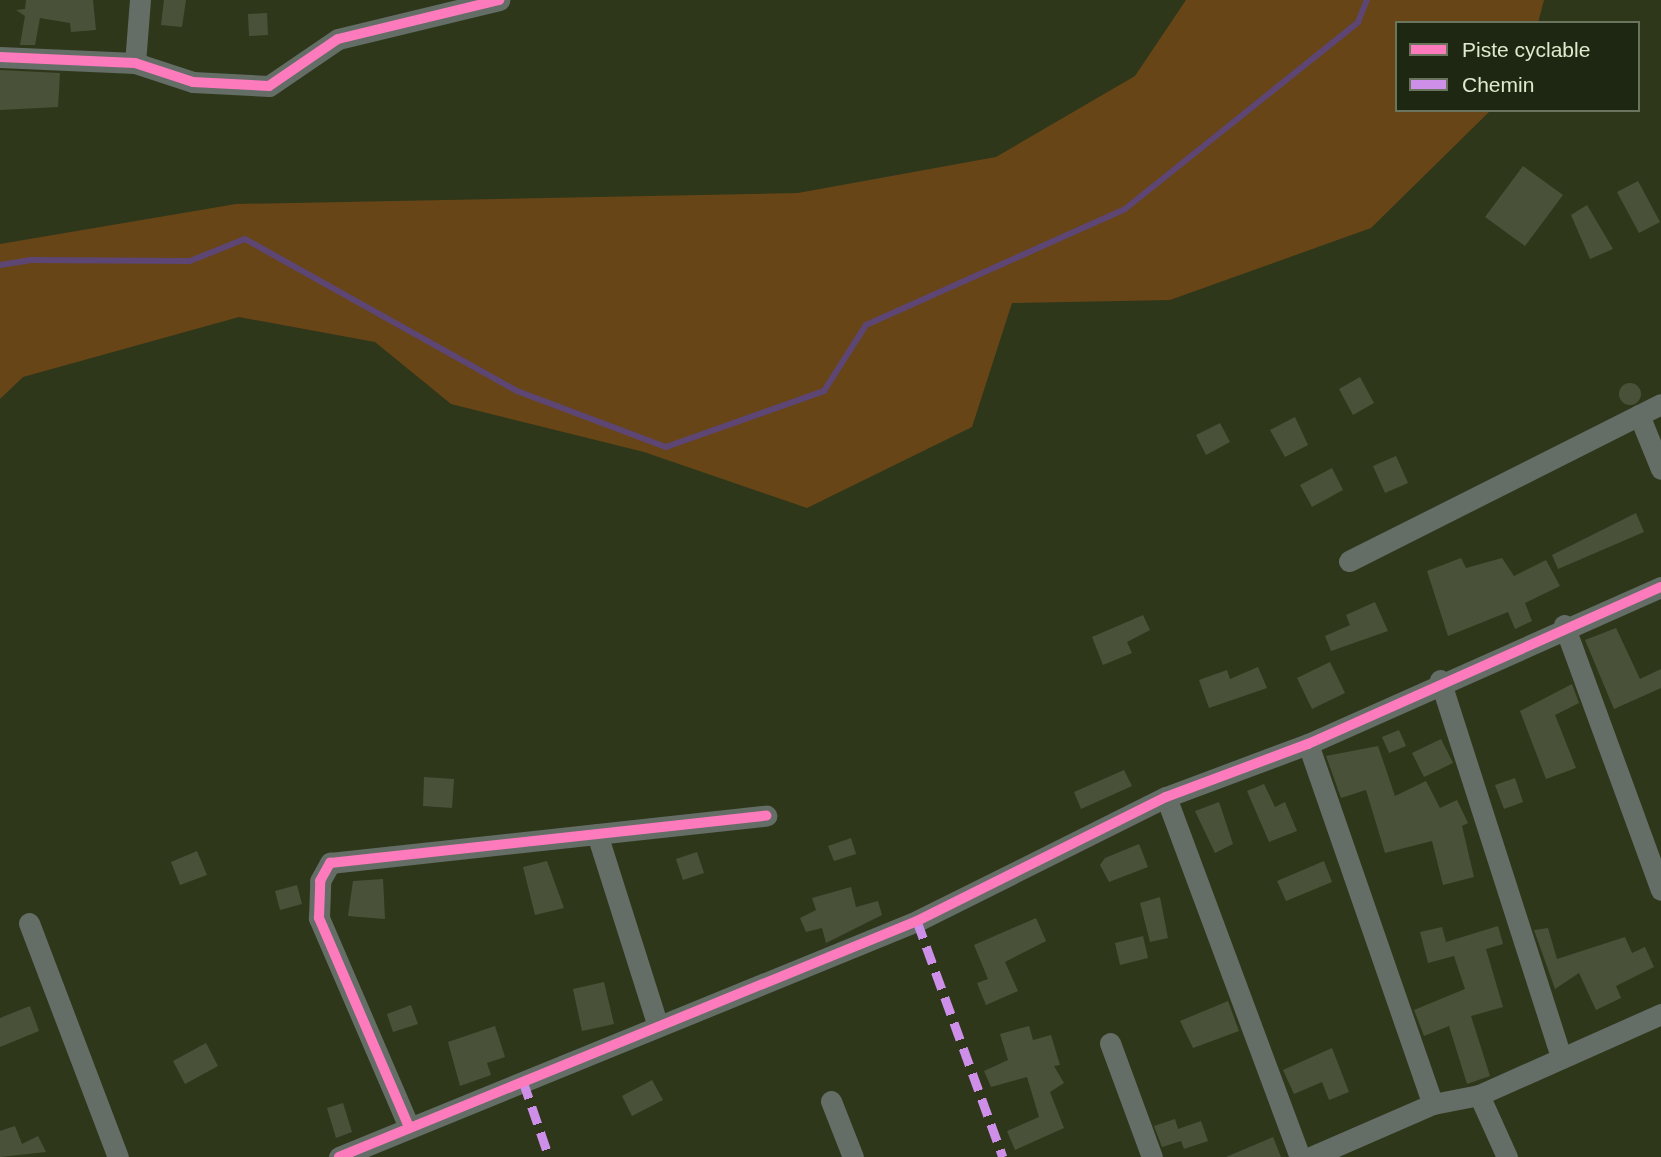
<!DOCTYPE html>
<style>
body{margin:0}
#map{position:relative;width:1661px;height:1157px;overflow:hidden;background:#2e371a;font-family:Helvetica,sans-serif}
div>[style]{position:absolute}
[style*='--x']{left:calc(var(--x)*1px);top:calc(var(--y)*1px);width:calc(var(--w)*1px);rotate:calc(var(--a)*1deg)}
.green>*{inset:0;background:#684517}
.stream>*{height:6px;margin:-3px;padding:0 3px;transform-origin:3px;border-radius:3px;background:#5d4673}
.building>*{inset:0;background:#495239}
.round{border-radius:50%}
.minor>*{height:21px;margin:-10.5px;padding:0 10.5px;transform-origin:10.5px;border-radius:10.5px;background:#646d66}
.quiet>*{height:9px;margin-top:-4.5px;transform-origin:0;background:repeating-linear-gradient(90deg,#ce8fe9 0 18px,transparent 0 27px)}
.cycleway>*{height:10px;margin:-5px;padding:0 5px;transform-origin:5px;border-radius:5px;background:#fd7abc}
span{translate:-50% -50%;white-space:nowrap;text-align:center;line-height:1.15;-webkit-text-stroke:5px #1e2711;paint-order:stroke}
.legend{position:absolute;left:1395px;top:21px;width:245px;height:91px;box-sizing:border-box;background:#1e2711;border:2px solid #6b755d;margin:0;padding:9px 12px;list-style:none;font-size:21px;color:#deeace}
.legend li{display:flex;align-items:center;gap:14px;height:35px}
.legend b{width:35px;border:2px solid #6b755d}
</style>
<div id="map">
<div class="green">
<div style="clip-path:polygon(1186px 0,1544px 0,1538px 23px,1397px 23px,1397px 110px,1491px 110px,1371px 228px,1170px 300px,1012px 303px,972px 427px,807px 508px,644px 452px,451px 404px,375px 342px,239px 317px,23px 377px,0 399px,0 244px,236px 204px,798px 193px,996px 157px,1135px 76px)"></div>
</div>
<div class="stream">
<div style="--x:0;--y:265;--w:30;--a:-9"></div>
<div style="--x:30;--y:260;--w:160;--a:0.4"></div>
<div style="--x:190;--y:261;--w:59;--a:-21.8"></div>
<div style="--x:245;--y:239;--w:312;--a:29.2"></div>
<div style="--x:517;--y:391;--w:159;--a:20.6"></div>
<div style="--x:666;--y:447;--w:168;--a:-19.5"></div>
<div style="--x:824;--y:391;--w:78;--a:-57.5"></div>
<div style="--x:866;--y:325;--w:284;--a:-24.1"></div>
<div style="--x:1125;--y:209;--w:299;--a:-38.7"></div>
<div style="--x:1358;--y:22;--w:24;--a:-68"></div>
</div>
<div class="building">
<div style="clip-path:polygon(26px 0,93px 0,96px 30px,71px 32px,70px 23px,40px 18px,35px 45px,20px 45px,25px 16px,16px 10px,25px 9px)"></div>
<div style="clip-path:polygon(164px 0,186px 0,182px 27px,161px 25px)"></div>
<div style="clip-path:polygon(267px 13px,268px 35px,249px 36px,248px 14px)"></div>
<div style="clip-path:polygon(0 70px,60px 73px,58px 107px,0 110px)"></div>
<div style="clip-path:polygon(1523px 166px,1563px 195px,1525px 246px,1485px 217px)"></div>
<div style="clip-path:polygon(1638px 181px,1660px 222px,1639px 233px,1617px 192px)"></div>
<div style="clip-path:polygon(1587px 205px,1613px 249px,1590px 259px,1571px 215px)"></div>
<div style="clip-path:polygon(1360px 377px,1374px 403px,1353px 415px,1339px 389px)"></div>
<div class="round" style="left:1619px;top:383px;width:22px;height:22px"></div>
<div style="clip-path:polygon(1295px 417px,1308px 445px,1285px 457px,1270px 430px)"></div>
<div style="clip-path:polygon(1220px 423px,1230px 442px,1206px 455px,1196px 435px)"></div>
<div style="clip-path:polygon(1396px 456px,1408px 483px,1385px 493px,1373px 466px)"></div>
<div style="clip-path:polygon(1332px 468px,1343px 490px,1312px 507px,1300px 485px)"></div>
<div style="clip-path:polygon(1636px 513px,1644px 532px,1558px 569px,1552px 555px)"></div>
<div style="clip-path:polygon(1461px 558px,1466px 568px,1502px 558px,1514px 576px,1546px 560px,1560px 586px,1525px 603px,1532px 621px,1515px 629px,1508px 612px,1448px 636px,1427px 571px)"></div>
<div style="clip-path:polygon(1375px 602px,1388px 631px,1331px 651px,1325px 636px,1350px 625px,1346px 615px)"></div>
<div style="clip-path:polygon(1143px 615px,1150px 630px,1127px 642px,1132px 653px,1103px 665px,1092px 637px)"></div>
<div style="clip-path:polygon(1616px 628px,1640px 679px,1661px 669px,1661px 688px,1614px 709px,1585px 640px)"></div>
<div style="clip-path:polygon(1330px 662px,1345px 693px,1312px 709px,1297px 678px)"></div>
<div style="clip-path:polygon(1258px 667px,1267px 688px,1209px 708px,1199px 680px,1227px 670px,1230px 679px)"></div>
<div style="clip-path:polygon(1572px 684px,1579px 703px,1555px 715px,1576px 768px,1546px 779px,1520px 711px)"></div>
<div style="clip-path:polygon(1399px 730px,1406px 746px,1389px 753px,1382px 737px)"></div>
<div style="clip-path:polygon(1441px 739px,1453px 763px,1424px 777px,1412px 753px)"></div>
<div style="clip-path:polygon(1378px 746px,1395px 796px,1426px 781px,1440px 808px,1457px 800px,1468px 823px,1462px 826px,1474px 877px,1443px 885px,1432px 841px,1385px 853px,1366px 790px,1341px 798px,1326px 756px)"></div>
<div style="clip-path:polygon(1124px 770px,1132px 786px,1081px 809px,1074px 792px)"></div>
<div style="clip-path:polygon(424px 777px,454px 779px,452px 808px,423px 806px)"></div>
<div style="clip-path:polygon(1515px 778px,1523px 802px,1504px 809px,1495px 785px)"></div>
<div style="clip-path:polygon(1264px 784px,1275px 807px,1285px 802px,1297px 831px,1269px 842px,1247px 791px)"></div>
<div style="clip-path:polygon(1219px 802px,1233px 844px,1215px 853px,1195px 811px)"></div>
<div style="clip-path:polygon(851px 838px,856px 854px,834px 861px,828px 846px)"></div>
<div style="clip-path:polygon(1139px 844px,1148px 867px,1109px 882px,1100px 865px,1105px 858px)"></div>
<div style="clip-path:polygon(197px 851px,207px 875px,180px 885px,171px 862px)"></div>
<div style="clip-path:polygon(697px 852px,704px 873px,683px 880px,676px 859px)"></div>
<div style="clip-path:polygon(547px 861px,564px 908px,535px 915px,523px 867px)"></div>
<div style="clip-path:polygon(1324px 861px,1332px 882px,1286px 901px,1277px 881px)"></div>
<div style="clip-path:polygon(383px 879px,385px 919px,348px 916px,353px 881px)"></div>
<div style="clip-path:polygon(297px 885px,302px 904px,280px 910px,275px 891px)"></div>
<div style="clip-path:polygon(851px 887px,856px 907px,878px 901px,882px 915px,826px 943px,822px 928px,806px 932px,800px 918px,816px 910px,812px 898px)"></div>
<div style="clip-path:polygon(1160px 897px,1168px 938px,1150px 942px,1140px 903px)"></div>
<div style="clip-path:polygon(1036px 918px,1046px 941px,1005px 962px,1018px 991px,986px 1005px,977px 983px,988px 979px,974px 945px)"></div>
<div style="clip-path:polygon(1498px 926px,1503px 944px,1486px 949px,1503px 1007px,1471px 1016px,1490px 1076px,1467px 1084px,1449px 1026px,1424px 1036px,1414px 1010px,1465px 989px,1454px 956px,1428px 963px,1420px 932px,1442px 927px,1446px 942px)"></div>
<div style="clip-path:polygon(1548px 928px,1557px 959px,1625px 937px,1632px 953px,1645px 947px,1654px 967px,1616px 986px,1621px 998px,1596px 1010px,1579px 973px,1555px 989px,1534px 930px)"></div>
<div style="clip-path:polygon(1143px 936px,1148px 958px,1120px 965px,1115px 943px)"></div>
<div style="clip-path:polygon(604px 982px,614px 1024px,582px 1031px,573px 989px)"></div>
<div style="clip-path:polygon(1228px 1001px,1239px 1031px,1193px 1048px,1180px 1021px)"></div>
<div style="clip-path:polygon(411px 1005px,418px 1024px,393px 1032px,387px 1014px)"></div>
<div style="clip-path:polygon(30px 1006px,39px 1031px,0 1047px,0 1018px)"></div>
<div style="clip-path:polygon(495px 1026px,505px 1057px,487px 1063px,491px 1075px,460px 1086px,448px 1042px)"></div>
<div style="clip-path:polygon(1029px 1026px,1033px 1040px,1051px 1035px,1060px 1065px,1054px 1066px,1064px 1083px,1050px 1092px,1064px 1128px,1015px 1150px,1007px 1131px,1039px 1117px,1027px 1077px,991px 1087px,984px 1071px,1008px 1060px,1000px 1034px)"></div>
<div style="clip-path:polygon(206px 1043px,218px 1066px,185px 1084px,173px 1061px)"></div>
<div style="clip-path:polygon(1332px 1048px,1349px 1092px,1329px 1100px,1322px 1082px,1294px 1094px,1283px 1070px)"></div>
<div style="clip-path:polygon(652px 1080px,663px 1100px,632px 1116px,622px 1096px)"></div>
<div style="clip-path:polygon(343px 1103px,352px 1132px,336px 1138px,327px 1108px)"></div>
<div style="clip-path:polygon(1175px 1119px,1178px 1129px,1201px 1121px,1208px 1141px,1184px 1149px,1181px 1141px,1162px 1147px,1154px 1126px)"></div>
<div style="clip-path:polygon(15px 1126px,22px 1144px,38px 1136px,46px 1152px,0 1157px,0 1131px)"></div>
<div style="clip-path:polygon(1273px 1137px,1281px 1157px,1226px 1157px)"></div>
</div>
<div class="minor">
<div style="--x:0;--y:57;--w:135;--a:2.5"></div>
<div style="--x:135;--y:63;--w:61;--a:18.1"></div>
<div style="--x:193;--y:82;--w:76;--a:3"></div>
<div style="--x:269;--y:86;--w:83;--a:-34.3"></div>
<div style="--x:338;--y:39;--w:166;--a:-13.6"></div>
<div style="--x:135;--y:63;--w:63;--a:-85.5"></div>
<div style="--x:1639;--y:415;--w:58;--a:67.8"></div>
<div style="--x:1349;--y:561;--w:349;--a:-26.7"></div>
<div style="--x:1564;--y:625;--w:282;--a:69.9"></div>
<div style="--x:1440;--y:680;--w:395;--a:72.2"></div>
<div style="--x:1308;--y:744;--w:381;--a:70.9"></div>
<div style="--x:1166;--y:797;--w:384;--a:69.6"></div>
<div style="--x:597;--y:834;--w:198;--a:72.4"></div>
<div style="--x:29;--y:923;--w:250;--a:69.2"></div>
<div style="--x:1110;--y:1043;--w:121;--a:69.8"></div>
<div style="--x:1479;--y:1095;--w:68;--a:65.7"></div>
<div style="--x:831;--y:1101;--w:60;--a:68.6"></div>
<div style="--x:409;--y:1127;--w:228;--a:-113.3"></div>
<div style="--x:319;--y:918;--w:37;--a:-88"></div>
<div style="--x:320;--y:881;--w:21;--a:-61"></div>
<div style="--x:330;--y:863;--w:439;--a:-6.2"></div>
<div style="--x:339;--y:1157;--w:624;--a:-22.21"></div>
<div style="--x:917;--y:921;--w:278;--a:-26.5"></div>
<div style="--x:1166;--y:797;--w:152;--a:-20.5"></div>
<div style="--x:1308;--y:744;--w:386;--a:-24"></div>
<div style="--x:1311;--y:1157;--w:133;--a:-23.5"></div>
<div style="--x:1433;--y:1104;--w:47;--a:-11.1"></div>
<div style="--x:1479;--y:1095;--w:199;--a:-24"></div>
</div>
<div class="quiet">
<div style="--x:917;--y:921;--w:251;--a:70"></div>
<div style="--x:523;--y:1081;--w:80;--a:71.1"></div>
</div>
<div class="cycleway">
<div style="--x:0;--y:57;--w:135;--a:2.5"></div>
<div style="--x:135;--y:63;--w:61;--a:18.1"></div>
<div style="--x:193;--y:82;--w:76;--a:3"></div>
<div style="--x:269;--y:86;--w:83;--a:-34.3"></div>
<div style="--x:338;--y:39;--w:166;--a:-13.6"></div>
<div style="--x:409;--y:1127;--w:228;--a:-113.3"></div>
<div style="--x:319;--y:918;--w:37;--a:-88"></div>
<div style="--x:320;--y:881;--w:21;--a:-61"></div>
<div style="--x:330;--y:863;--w:439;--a:-6.2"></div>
<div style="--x:339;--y:1157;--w:624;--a:-22.21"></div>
<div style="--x:917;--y:921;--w:278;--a:-26.5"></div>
<div style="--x:1166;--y:797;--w:152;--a:-20.5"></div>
<div style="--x:1308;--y:744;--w:386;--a:-24"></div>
</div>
<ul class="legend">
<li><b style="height:9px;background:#fd7abc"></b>Piste cyclable</li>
<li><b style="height:9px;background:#ce8fe9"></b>Chemin</li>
</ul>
</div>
